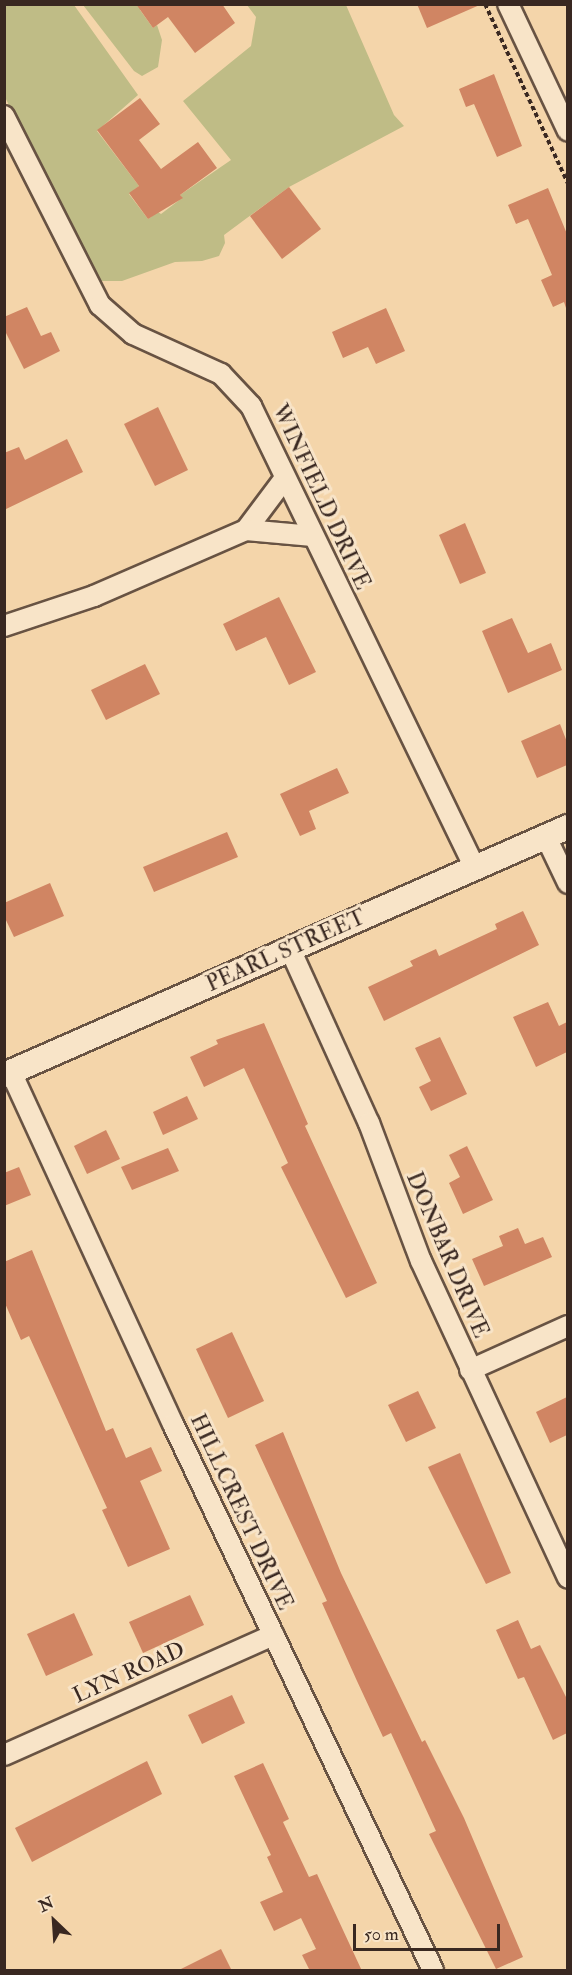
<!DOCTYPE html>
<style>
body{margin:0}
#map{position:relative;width:572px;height:1975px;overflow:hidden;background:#f4d5aa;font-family:"IM FELL Double Pica",serif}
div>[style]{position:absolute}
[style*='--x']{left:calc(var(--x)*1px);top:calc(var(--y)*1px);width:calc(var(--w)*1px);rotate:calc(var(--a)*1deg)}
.green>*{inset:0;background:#bfbc86}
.building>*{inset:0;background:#d08563}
.path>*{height:4px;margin-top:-2px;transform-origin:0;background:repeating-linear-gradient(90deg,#392821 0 4.5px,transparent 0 7.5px)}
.roads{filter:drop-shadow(2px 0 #685343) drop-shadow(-2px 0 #685343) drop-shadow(0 2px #685343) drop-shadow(0 -2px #685343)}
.minor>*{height:20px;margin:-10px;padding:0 10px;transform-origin:10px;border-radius:10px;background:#f8e4c8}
.tertiary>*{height:24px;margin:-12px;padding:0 12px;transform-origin:12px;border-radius:12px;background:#f8e4c8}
span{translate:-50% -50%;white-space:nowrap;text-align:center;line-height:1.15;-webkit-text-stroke:6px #f8e4c8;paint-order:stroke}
.street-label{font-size:22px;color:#392821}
.frame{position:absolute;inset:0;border:6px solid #392821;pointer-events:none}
.north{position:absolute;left:24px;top:1891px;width:60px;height:60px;-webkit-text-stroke:4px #f8e4c8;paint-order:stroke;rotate:335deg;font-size:16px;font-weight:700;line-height:24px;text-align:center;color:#392821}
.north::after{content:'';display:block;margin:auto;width:21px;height:27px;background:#392821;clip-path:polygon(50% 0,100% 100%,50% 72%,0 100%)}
.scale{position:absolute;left:353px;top:1924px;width:147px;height:27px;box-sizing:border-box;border:3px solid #392821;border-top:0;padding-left:8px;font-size:18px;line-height:21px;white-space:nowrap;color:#392821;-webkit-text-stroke:4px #f8e4c8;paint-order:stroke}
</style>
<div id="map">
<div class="green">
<div style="clip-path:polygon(5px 5px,74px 5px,138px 95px,97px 131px,139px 186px,129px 194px,148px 219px,158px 212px,161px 214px,182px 198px,180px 195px,231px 160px,183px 101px,251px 46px,256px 17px,247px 5px,346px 5px,394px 115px,404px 126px,289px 187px,224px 235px,225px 243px,219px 256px,202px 261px,175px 262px,122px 281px,93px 281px,5px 97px)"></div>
<div style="clip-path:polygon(83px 5px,142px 5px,140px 10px,153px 28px,157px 25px,162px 40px,158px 67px,142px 76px,134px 71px)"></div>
</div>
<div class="building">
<div style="clip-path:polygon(136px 4px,222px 4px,235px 23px,195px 53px,168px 17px,153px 28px)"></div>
<div style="clip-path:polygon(417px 4px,482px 4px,427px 28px)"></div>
<div style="clip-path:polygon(494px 74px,522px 146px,497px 157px,474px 104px,466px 107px,459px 89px)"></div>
<div style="clip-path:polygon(140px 98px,160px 124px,139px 140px,161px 169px,198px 142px,217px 168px,180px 195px,183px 198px,148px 219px,129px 193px,139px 186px,97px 130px)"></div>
<div style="clip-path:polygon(289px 187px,321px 229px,282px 259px,250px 216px)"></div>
<div style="clip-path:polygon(548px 188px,567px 234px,567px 311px,564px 302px,553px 307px,541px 280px,552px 275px,528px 219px,516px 224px,508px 205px)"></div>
<div style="clip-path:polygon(27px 307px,41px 336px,51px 332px,60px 351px,24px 369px,4px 329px,4px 317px)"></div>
<div style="clip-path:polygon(386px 308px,405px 351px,376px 364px,368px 347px,343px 358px,332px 332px)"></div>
<div style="clip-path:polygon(158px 407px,188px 470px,155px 486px,124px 424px)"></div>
<div style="clip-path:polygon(67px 439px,83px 472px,4px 510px,4px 453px,19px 447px,25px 460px)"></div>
<div style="clip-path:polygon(465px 523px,486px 573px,460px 584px,439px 535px)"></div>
<div style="clip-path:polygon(279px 597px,316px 672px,289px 685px,266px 637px,236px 651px,223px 624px)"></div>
<div style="clip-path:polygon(512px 618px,528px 653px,551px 643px,562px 670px,508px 693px,482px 631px)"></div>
<div style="clip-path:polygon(145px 664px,160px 694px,106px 720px,91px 690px)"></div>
<div style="clip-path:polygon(560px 724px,567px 742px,567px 765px,537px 778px,521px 741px)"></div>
<div style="clip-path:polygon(337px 768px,349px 793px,309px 811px,316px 829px,300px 836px,280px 794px)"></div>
<div style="clip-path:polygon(227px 832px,238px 857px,154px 892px,143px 867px)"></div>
<div style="clip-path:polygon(50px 883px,64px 916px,14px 937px,4px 916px,4px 903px)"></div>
<div style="clip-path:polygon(523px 911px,539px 945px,384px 1021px,368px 987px,413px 966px,410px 961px,436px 949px,439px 956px,497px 929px,495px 924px)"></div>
<div style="clip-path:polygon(548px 1002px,559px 1026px,567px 1022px,567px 1052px,536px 1067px,513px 1017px)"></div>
<div style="clip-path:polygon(264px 1023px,308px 1124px,305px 1126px,377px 1283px,346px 1298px,281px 1167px,288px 1163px,244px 1068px,204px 1087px,190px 1057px,218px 1044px,216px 1040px)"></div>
<div style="clip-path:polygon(440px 1037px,467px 1094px,431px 1111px,419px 1087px,431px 1081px,415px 1048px)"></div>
<div style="clip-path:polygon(187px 1096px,198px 1119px,163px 1135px,153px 1112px)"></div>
<div style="clip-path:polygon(106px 1130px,120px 1159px,87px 1174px,74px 1146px)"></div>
<div style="clip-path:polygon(467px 1146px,493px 1200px,463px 1214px,449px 1183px,460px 1177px,449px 1155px)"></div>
<div style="clip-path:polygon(168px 1148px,179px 1171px,132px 1190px,121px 1167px)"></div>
<div style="clip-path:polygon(19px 1167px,31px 1195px,4px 1206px,4px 1173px)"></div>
<div style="clip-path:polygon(518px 1228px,525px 1244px,543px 1237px,552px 1257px,484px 1286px,472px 1259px,503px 1246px,499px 1236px)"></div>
<div style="clip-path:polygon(32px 1250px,106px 1431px,113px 1428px,126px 1458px,151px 1447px,162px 1471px,140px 1481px,170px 1549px,128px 1567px,102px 1510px,107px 1508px,29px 1336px,21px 1340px,4px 1301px,4px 1262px)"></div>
<div style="clip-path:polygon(232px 1332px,264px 1401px,228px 1418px,196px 1349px)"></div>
<div style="clip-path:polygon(418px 1391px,436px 1428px,406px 1442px,388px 1405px)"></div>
<div style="clip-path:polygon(567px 1397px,567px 1435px,550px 1443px,536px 1412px)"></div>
<div style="clip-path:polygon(283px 1432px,341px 1573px,422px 1742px,425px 1740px,464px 1818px,523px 1957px,496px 1969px,429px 1834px,436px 1831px,391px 1733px,383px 1737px,357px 1681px,322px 1603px,327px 1601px,255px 1445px)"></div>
<div style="clip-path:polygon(460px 1453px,511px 1573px,486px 1584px,428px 1467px)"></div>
<div style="clip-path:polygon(190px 1595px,204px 1625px,143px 1653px,129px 1622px)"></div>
<div style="clip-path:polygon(74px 1613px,93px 1655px,46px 1676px,27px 1634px)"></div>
<div style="clip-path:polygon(518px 1620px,531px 1649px,540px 1645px,567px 1699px,567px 1733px,553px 1740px,524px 1677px,518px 1679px,496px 1630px)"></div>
<div style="clip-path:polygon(232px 1695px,245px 1723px,202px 1744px,188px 1715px)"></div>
<div style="clip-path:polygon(147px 1761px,162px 1794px,32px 1862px,15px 1828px)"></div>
<div style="clip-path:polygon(263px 1763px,289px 1819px,283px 1822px,309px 1877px,317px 1874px,362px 1971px,310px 1971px,302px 1955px,316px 1949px,301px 1918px,274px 1931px,260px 1902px,283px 1892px,267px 1857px,271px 1855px,234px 1776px)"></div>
<div style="clip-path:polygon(221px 1949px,232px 1971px,177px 1971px)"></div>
</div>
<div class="path">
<div style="--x:485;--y:4;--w:198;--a:65.2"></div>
</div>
<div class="roads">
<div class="minor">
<div style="--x:508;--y:4;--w:140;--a:64.7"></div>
<div style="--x:4;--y:116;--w:212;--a:63.1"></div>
<div style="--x:100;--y:305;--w:44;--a:41.3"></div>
<div style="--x:133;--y:334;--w:97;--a:24.4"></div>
<div style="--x:221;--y:374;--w:44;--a:46.8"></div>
<div style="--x:251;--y:406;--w:513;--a:64.13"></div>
<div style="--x:285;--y:478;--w:65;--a:126.9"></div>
<div style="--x:246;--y:530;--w:67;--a:5.1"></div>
<div style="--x:4;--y:626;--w:95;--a:-18.4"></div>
<div style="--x:94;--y:596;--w:166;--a:-23.5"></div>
<div style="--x:546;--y:837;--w:51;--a:64.4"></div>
<div style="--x:290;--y:949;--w:191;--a:65.6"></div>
<div style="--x:369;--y:1123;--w:147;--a:69.4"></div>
<div style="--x:421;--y:1261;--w:349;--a:65.1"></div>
<div style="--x:11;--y:1072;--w:387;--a:65.3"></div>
<div style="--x:173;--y:1424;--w:605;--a:64.54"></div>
<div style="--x:470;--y:1370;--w:107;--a:-24.2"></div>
<div style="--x:4;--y:1755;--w:295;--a:-24"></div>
</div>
<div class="tertiary">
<div style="--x:4;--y:1075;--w:616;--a:-23.74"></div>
</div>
</div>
<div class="street-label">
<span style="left:321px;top:497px;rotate:65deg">WINFIELD DRIVE</span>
<span style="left:286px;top:951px;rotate:-24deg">PEARL STREET</span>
<span style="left:447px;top:1255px;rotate:67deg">DONBAR DRIVE</span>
<span style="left:241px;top:1512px;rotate:65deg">HILLCREST DRIVE</span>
<span style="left:129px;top:1673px;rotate:-24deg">LYN ROAD</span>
</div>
<div class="frame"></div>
<div class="north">N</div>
<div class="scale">50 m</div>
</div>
